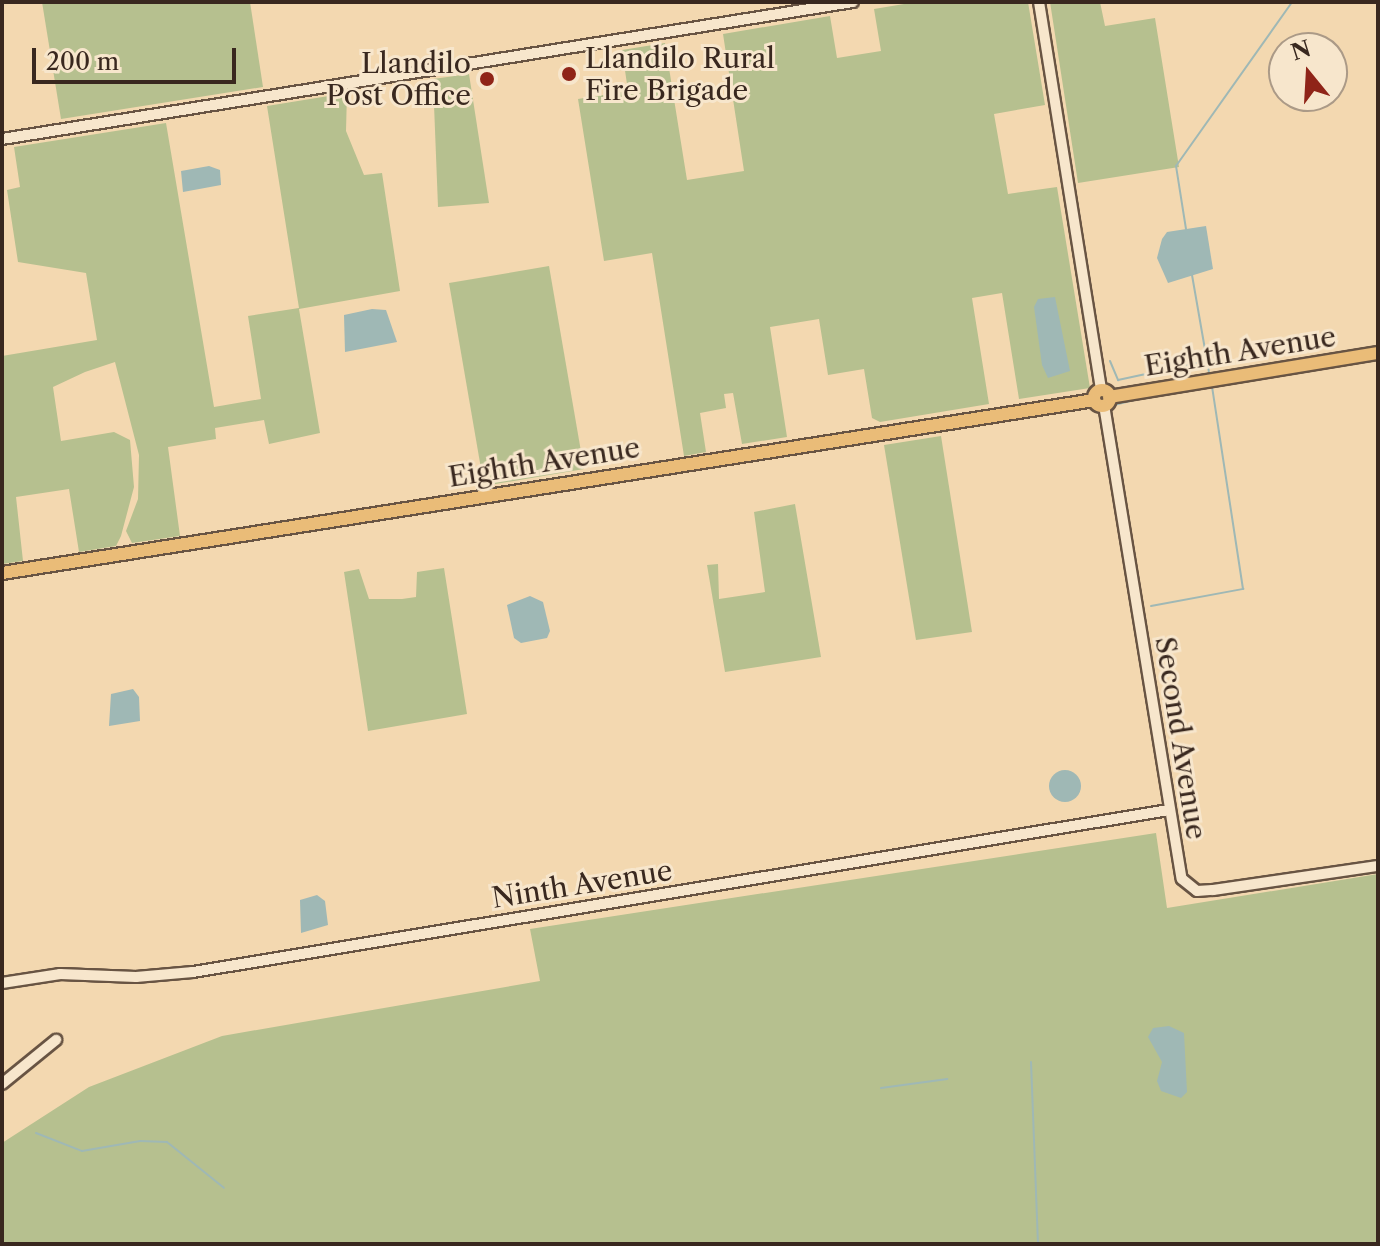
<!DOCTYPE html>
<style>
body{margin:0}
#map{position:relative;width:1380px;height:1246px;overflow:hidden;background:#f3d8b0;font-family:"Libre Caslon Text",serif}
div>[style]{position:absolute}
[style*='--x']{left:calc(var(--x)*1px);top:calc(var(--y)*1px);width:calc(var(--w)*1px);rotate:calc(var(--a)*1deg)}
.green>*{inset:0;background:#b6c08f}
.water>*{inset:0;background:#9fb8b5}
.round{border-radius:50%}
.stream>*{height:2px;margin:-1px;padding:0 1px;transform-origin:1px;border-radius:1px;background:#9fb8b5}
.roads{filter:drop-shadow(2px 0 #685443) drop-shadow(-2px 0 #685443) drop-shadow(0 2px #685443) drop-shadow(0 -2px #685443)}
.minor>*{height:10px;margin:-5px;padding:0 5px;transform-origin:5px;border-radius:5px;background:#f7e6cc}
.major>*{height:12px;margin:-6px;padding:0 6px;transform-origin:6px;border-radius:6px;background:#eabc78}
.major>.ring{margin:-6px;padding:0;box-sizing:content-box;background:none;border:12px solid #eabc78;border-radius:50%}
.dots>*{width:22px;height:22px;translate:-50% -50%;box-sizing:border-box;border:4px solid #f7e6cc;border-radius:50%}
span{translate:-50% -50%;white-space:nowrap;text-align:center;line-height:1.15;-webkit-text-stroke:6px #f7e6cc;paint-order:stroke}
.poi-label{font-size:28px;color:#39281f}
.left{translate:0 -50%;text-align:left}
.right{translate:-100% -50%;text-align:right}
.street-label{font-size:28px;color:#39281f}
.frame{position:absolute;inset:0;border:4px solid #39281f;pointer-events:none}
.north{position:absolute;left:1268px;top:32px;width:80px;height:80px;box-sizing:border-box;background:#f7e6cc;border:2px solid #ab9a87;border-radius:50%;rotate:342deg;font-size:22px;font-weight:700;line-height:32px;text-align:center;color:#39281f}
.north::after{content:'';display:block;margin:auto;width:28px;height:36px;background:#8f2418;clip-path:polygon(50% 0,100% 100%,50% 72%,0 100%)}
.scale{position:absolute;left:32px;top:48px;width:204px;height:36px;box-sizing:border-box;border:4px solid #39281f;border-top:0;padding-left:10px;font-size:24px;line-height:28px;white-space:nowrap;color:#39281f;-webkit-text-stroke:6px #f7e6cc;paint-order:stroke}
</style>
<div id="map">
<div class="green">
<div style="clip-path:polygon(42px 2px,250px 2px,263px 87px,61px 119px)"></div>
<div style="clip-path:polygon(916px 2px,1028px 2px,1045px 105px,994px 114px,1008px 194px,1057px 187px,1090px 388px,1019px 399px,1002px 293px,972px 298px,989px 404px,880px 422px,872px 418px,864px 369px,828px 375px,819px 319px,770px 327px,787px 437px,742px 444px,733px 393px,724px 394px,726px 408px,700px 413px,706px 452px,684px 456px,652px 253px,604px 261px,578px 99px,628px 91px,622px 50px,665px 43px,687px 180px,744px 171px,723px 34px,830px 16px,837px 58px,881px 51px,874px 9px)"></div>
<div style="clip-path:polygon(1050px 2px,1100px 2px,1105px 26px,1155px 18px,1179px 167px,1078px 183px)"></div>
<div style="clip-path:polygon(469px 74px,489px 203px,438px 207px,433px 79px)"></div>
<div style="clip-path:polygon(347px 93px,346px 131px,364px 175px,382px 173px,400px 291px,299px 309px,320px 433px,269px 444px,264px 420px,215px 428px,216px 439px,168px 447px,180px 536px,132px 543px,126px 531px,138px 499px,139px 455px,115px 362px,85px 372px,53px 387px,61px 441px,114px 432px,130px 440px,134px 487px,121px 536px,116px 546px,79px 552px,69px 489px,16px 497px,23px 561px,2px 564px,2px 356px,97px 340px,86px 273px,18px 262px,7px 190px,20px 187px,14px 147px,166px 123px,214px 407px,261px 399px,248px 316px,299px 308px,267px 106px)"></div>
<div style="clip-path:polygon(549px 266px,584px 469px,484px 486px,449px 283px)"></div>
<div style="clip-path:polygon(941px 436px,972px 632px,916px 640px,884px 445px)"></div>
<div style="clip-path:polygon(795px 504px,821px 657px,725px 672px,707px 565px,718px 564px,719px 599px,765px 592px,754px 512px)"></div>
<div style="clip-path:polygon(444px 568px,467px 714px,368px 731px,344px 572px,359px 569px,369px 599px,402px 599px,416px 597px,417px 572px)"></div>
<div style="clip-path:polygon(1156px 833px,1167px 908px,1378px 874px,1378px 1244px,2px 1244px,2px 1143px,89px 1087px,222px 1036px,540px 981px,530px 929px)"></div>
</div>
<div class="water">
<div style="clip-path:polygon(209px 166px,220px 170px,221px 185px,183px 192px,181px 171px)"></div>
<div style="clip-path:polygon(1206px 226px,1213px 269px,1168px 283px,1157px 258px,1162px 239px,1167px 232px)"></div>
<div style="clip-path:polygon(1055px 297px,1070px 371px,1048px 378px,1042px 365px,1034px 307px,1038px 299px)"></div>
<div style="clip-path:polygon(372px 309px,386px 310px,397px 342px,345px 352px,344px 315px)"></div>
<div style="clip-path:polygon(530px 596px,543px 602px,550px 631px,547px 638px,521px 643px,514px 638px,507px 605px)"></div>
<div style="clip-path:polygon(133px 689px,139px 697px,140px 721px,109px 726px,111px 694px)"></div>
<div class="round" style="left:1049px;top:770px;width:32px;height:32px"></div>
<div style="clip-path:polygon(317px 895px,325px 901px,328px 925px,301px 933px,300px 900px)"></div>
<div style="clip-path:polygon(1169px 1026px,1184px 1033px,1187px 1092px,1181px 1098px,1161px 1091px,1157px 1081px,1162px 1062px,1148px 1037px,1153px 1028px)"></div>
</div>
<div class="stream">
<div style="--x:1186;--y:229;--w:64;--a:-99"></div>
<div style="--x:1176;--y:166;--w:201;--a:-54.7"></div>
<div style="--x:1192;--y:275;--w:98;--a:80.1"></div>
<div style="--x:1110;--y:361;--w:21;--a:67"></div>
<div style="--x:1118;--y:380;--w:90;--a:-12.2"></div>
<div style="--x:1112;--y:410;--w:5;--a:-68"></div>
<div style="--x:1114;--y:405;--w:46;--a:-13.7"></div>
<div style="--x:1151;--y:606;--w:94;--a:-10.5"></div>
<div style="--x:1243;--y:589;--w:204;--a:-98.7"></div>
<div style="--x:1031;--y:1062;--w:182;--a:87.8"></div>
<div style="--x:881;--y:1088;--w:67;--a:-7.8"></div>
<div style="--x:36;--y:1133;--w:49;--a:21.4"></div>
<div style="--x:82;--y:1151;--w:59;--a:-9.8"></div>
<div style="--x:140;--y:1141;--w:27;--a:2"></div>
<div style="--x:167;--y:1142;--w:73;--a:38.9"></div>
</div>
<div class="roads">
<div class="minor">
<div style="--x:1039;--y:2;--w:393;--a:80.9"></div>
<div style="--x:2;--y:139;--w:862;--a:-9.15"></div>
<div style="--x:1104;--y:405;--w:480;--a:80.7"></div>
<div style="--x:1182;--y:879;--w:19;--a:39"></div>
<div style="--x:1197;--y:891;--w:16;--a:-4"></div>
<div style="--x:1213;--y:890;--w:167;--a:-8.3"></div>
<div style="--x:2;--y:983;--w:59;--a:-8.8"></div>
<div style="--x:60;--y:974;--w:76;--a:2.3"></div>
<div style="--x:136;--y:977;--w:57;--a:-5"></div>
<div style="--x:193;--y:972;--w:988;--a:-9.43"></div>
<div style="--x:2;--y:1084;--w:70;--a:-39.2"></div>
</div>
<div class="major">
<div class="ring" style="left:1094px;top:390px;width:4px;height:4px"></div>
<div style="--x:1109;--y:397;--w:273;--a:-9.3"></div>
<div style="--x:2;--y:573;--w:1106;--a:-9"></div>
</div>
</div>
<div class="dots">
<div style="left:569px;top:74px;background:#8f2418"></div>
<div style="left:487px;top:79px;background:#8f2418"></div>
</div>
<div class="poi-label">
<span class="left" style="left:585px;top:74px">Llandilo Rural<br>Fire Brigade</span>
<span class="right" style="left:471px;top:79px">Llandilo<br>Post Office</span>
</div>
<div class="street-label">
<span style="left:1240px;top:351px;rotate:-9deg">Eighth Avenue</span>
<span style="left:544px;top:462px;rotate:-9deg">Eighth Avenue</span>
<span style="left:1181px;top:738px;rotate:81deg">Second Avenue</span>
<span style="left:582px;top:884px;rotate:-9deg">Ninth Avenue</span>
</div>
<div class="frame"></div>
<div class="north">N</div>
<div class="scale">200 m</div>
</div>
